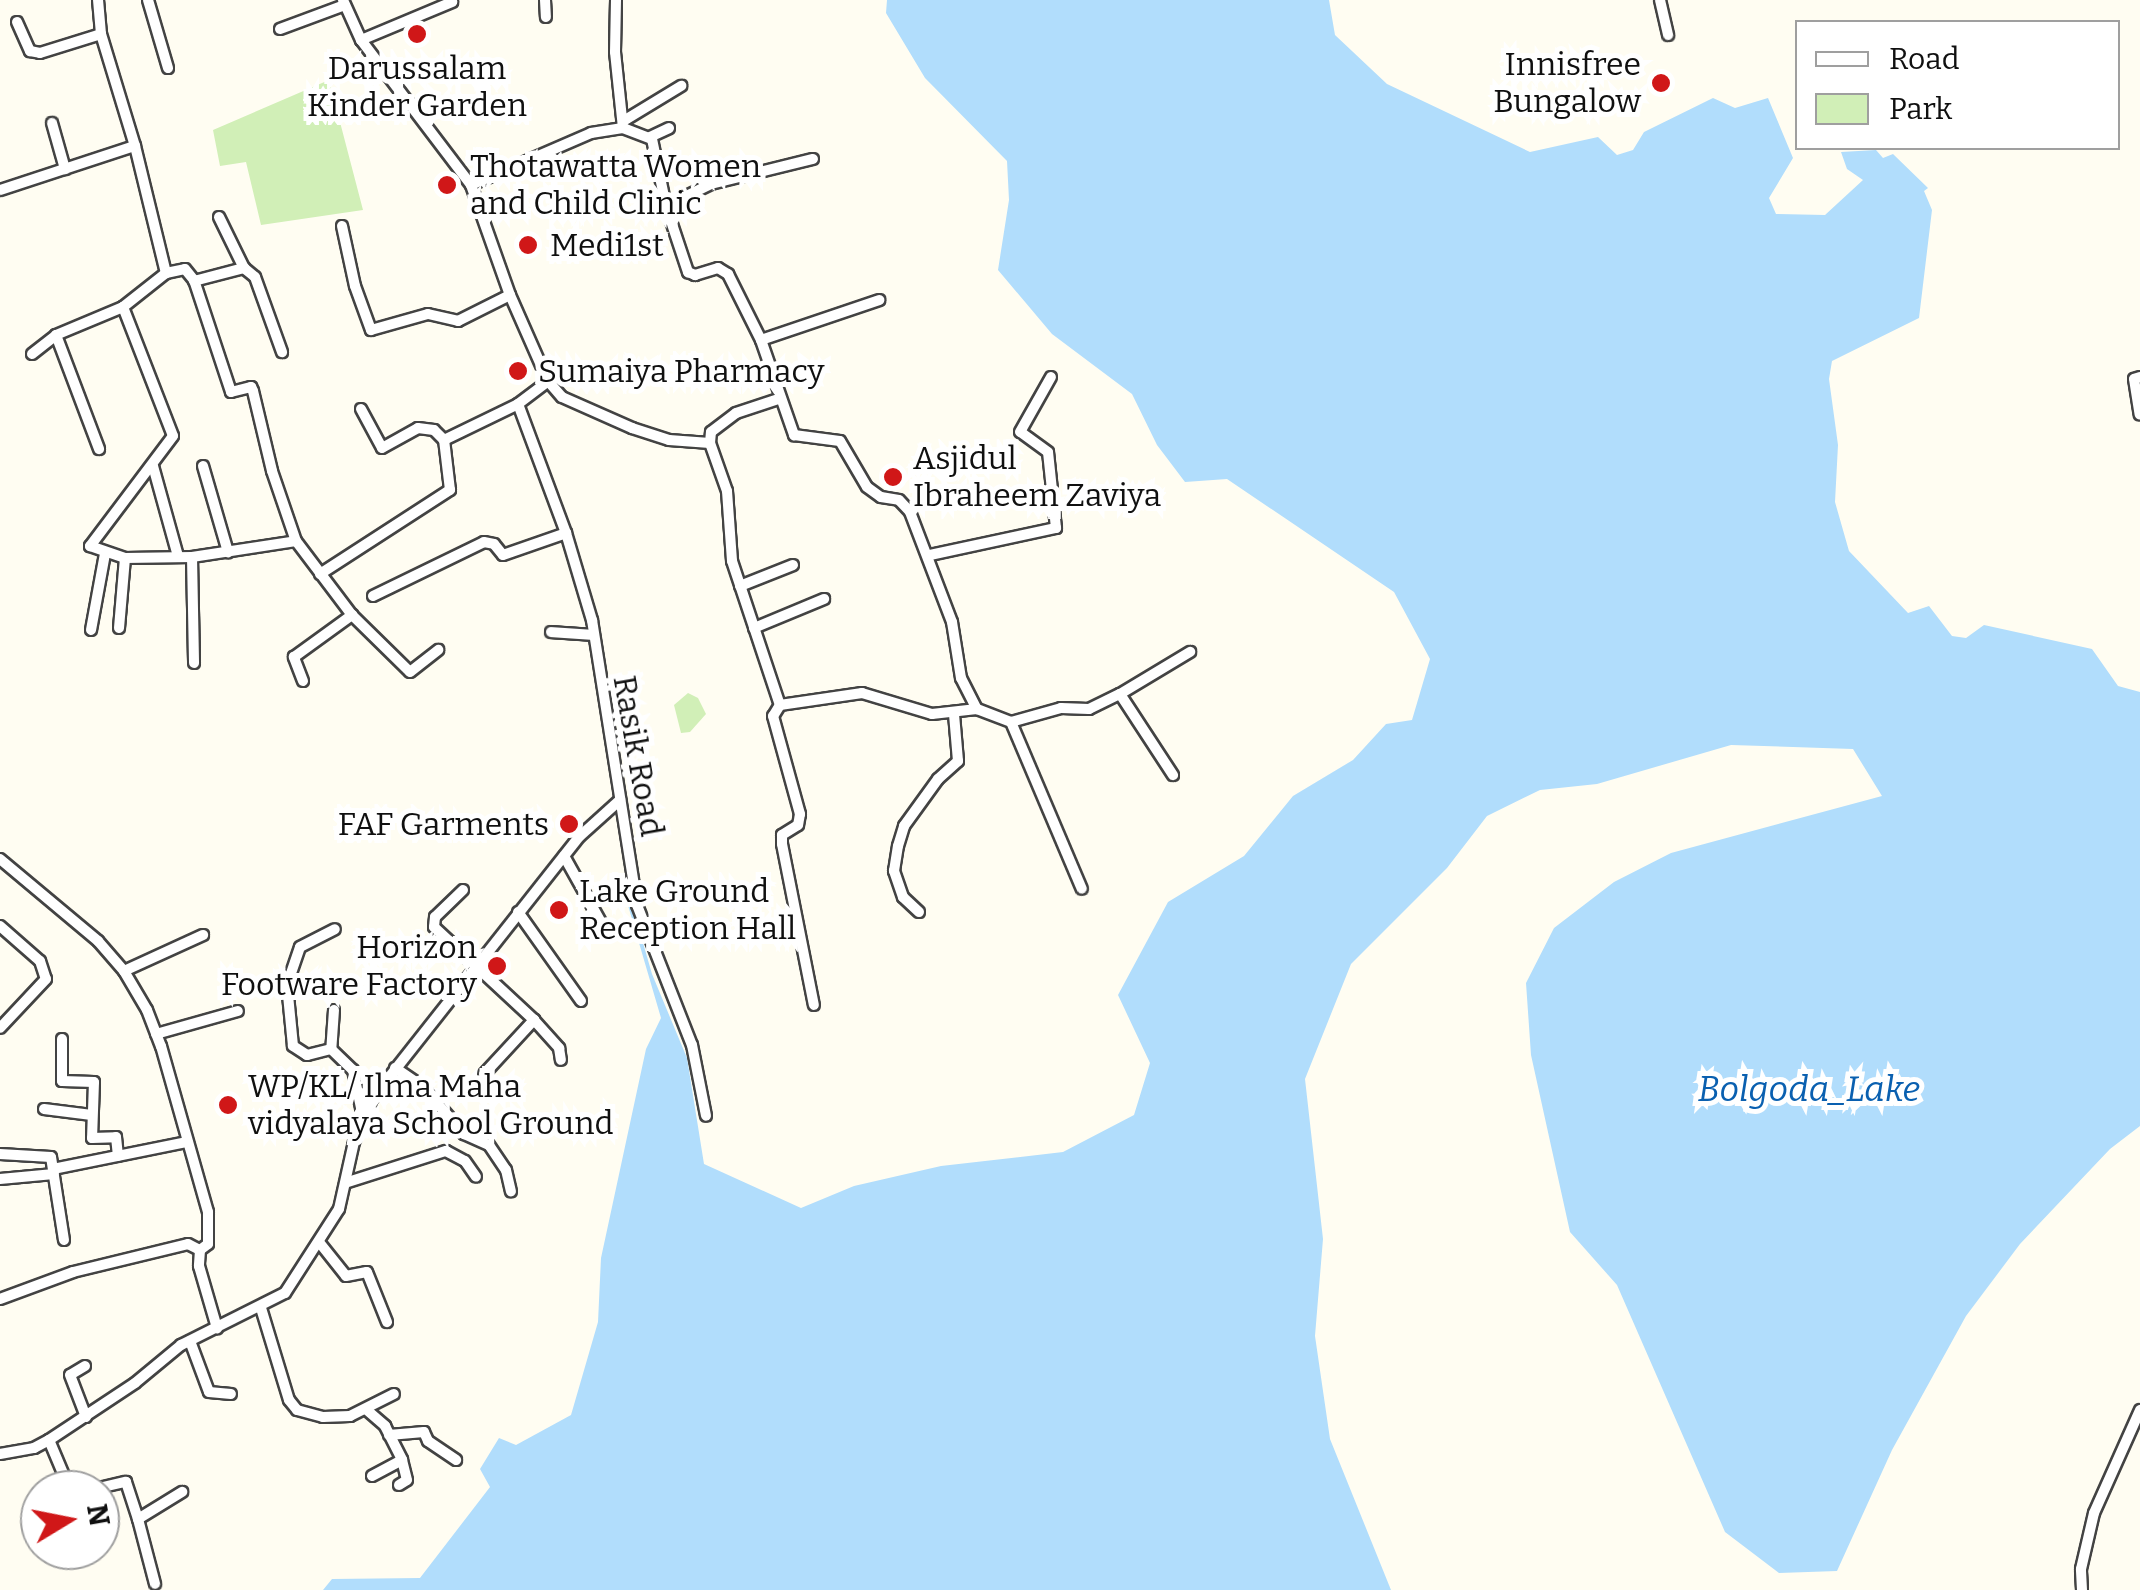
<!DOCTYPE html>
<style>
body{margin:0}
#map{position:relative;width:2140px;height:1590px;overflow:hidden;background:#fffdf2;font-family:Bitter,serif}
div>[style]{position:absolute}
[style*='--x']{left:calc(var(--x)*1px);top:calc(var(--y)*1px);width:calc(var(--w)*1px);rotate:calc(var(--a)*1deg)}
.green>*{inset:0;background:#d1efb7}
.water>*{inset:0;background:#b1ddfc}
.roads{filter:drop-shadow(2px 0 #434343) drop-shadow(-2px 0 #434343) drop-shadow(0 2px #434343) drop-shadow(0 -2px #434343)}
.minor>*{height:10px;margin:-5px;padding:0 5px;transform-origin:5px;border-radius:5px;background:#fff}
.dots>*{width:28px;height:28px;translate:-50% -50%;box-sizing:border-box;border:5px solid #fff;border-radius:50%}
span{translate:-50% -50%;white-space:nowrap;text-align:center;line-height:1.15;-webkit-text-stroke:10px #fff;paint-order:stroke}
.poi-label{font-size:32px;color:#101010}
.right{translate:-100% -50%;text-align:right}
.left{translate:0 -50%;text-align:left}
.street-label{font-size:32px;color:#101010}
.water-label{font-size:35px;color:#0a60b0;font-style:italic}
.legend{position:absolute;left:1795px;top:20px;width:325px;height:130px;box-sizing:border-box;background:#fff;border:2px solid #9f9f9f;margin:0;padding:12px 18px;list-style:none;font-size:30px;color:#101010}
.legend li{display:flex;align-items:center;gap:20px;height:50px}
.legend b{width:50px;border:2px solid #9f9f9f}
.north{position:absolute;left:20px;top:1470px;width:100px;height:100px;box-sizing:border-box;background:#fff;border:2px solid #9f9f9f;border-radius:50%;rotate:80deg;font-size:28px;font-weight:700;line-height:40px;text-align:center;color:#101010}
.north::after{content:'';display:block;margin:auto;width:35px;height:45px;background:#d01718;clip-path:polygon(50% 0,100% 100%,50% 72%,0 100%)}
</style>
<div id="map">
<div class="green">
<div style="clip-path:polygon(329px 80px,363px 210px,261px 225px,246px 162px,220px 166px,213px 130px)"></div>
<div style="clip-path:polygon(688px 693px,698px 698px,706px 714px,690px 732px,681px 733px,674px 705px)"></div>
</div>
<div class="water">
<div style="clip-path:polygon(887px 0,1329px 0,1335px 35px,1387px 84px,1530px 152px,1598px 137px,1617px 155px,1633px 150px,1644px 132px,1713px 98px,1735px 108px,1768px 98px,1793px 158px,1769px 198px,1776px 214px,1825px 215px,1863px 180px,1847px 169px,1841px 152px,1876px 150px,1883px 158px,1893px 154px,1928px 188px,1924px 191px,1932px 210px,1919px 318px,1832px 361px,1829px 379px,1838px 445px,1835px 502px,1849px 551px,1908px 613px,1929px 606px,1952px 636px,1966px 638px,1984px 625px,2092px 649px,2118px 686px,2140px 692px,2140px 1126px,2110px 1149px,2020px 1244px,1966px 1316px,1892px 1450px,1837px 1571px,1779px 1573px,1725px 1532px,1617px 1285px,1570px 1232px,1531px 1055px,1526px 983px,1554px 928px,1614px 882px,1671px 853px,1882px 796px,1853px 749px,1731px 745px,1597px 784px,1540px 790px,1487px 816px,1447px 868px,1351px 964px,1305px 1079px,1323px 1239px,1315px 1336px,1330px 1439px,1391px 1590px,323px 1590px,332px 1579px,420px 1578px,490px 1487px,480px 1469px,499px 1438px,516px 1445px,571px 1415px,598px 1322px,601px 1258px,646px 1049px,661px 1018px,620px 878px,624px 877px,652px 974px,687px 1058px,704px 1164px,801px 1208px,854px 1186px,941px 1166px,1063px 1152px,1134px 1115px,1150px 1063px,1118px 995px,1168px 902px,1244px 856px,1293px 796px,1353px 760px,1386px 724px,1412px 720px,1430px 659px,1394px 592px,1227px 479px,1185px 482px,1157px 445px,1132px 394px,1052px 334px,998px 270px,1009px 200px,1007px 161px,925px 78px,886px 13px)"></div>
</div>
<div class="roads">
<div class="minor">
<div style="--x:148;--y:0;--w:71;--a:73.6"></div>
<div style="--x:343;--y:0;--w:44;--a:65.8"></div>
<div style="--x:361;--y:40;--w:182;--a:52.8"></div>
<div style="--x:471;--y:185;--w:117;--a:70.5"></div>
<div style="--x:510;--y:295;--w:94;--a:66.2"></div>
<div style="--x:548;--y:381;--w:21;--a:49"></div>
<div style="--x:562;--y:397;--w:77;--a:23.9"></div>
<div style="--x:632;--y:428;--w:39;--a:18"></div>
<div style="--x:669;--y:440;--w:41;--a:4.2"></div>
<div style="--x:710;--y:443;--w:51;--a:70.5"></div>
<div style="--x:727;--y:491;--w:70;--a:85.9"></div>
<div style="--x:732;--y:561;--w:152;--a:71.6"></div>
<div style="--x:780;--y:705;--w:83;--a:-8.3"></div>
<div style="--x:862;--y:693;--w:73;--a:16.7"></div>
<div style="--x:932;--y:714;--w:45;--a:-6.3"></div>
<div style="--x:977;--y:709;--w:36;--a:21"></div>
<div style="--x:1011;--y:722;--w:52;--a:-15.6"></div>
<div style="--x:1061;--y:708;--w:28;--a:2"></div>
<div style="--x:1089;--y:709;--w:34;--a:-26"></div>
<div style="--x:1120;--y:694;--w:97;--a:56.8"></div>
<div style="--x:545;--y:0;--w:17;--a:87"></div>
<div style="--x:616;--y:0;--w:52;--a:91.1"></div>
<div style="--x:615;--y:52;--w:76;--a:84"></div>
<div style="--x:1660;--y:0;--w:36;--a:77"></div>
<div style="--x:17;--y:22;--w:32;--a:66"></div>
<div style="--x:30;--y:51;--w:10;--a:11"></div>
<div style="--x:40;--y:53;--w:64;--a:-17.3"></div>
<div style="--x:280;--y:29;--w:69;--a:-20.3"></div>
<div style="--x:361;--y:40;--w:99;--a:-22.7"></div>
<div style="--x:625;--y:120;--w:66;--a:-31.3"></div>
<div style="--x:52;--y:123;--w:48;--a:74.2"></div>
<div style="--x:650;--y:137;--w:21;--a:-25"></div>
<div style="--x:135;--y:146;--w:131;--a:76.3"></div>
<div style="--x:166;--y:273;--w:19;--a:-12"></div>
<div style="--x:185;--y:269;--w:14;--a:51"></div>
<div style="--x:194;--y:280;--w:118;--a:71.7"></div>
<div style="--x:231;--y:392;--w:21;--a:-14"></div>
<div style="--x:251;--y:387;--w:4;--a:63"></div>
<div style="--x:253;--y:391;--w:82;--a:76.6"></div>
<div style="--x:272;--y:471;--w:74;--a:71.1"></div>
<div style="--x:296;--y:541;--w:93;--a:52.9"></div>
<div style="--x:352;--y:615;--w:81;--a:44.5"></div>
<div style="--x:410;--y:672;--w:36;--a:-38"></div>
<div style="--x:471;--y:185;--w:131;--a:-23.4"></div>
<div style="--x:591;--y:133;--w:32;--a:-9"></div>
<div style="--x:623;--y:128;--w:31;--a:21"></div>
<div style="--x:652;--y:139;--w:68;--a:78.2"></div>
<div style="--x:666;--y:206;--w:70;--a:71.6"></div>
<div style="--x:688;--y:272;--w:8;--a:23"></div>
<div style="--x:695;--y:275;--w:24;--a:-17"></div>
<div style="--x:718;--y:268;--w:12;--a:31"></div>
<div style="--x:728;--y:274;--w:74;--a:63.4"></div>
<div style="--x:761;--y:340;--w:101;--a:70.8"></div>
<div style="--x:794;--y:435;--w:46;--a:7.4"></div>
<div style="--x:840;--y:441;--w:53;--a:59.6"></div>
<div style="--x:867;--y:487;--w:17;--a:36"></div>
<div style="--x:881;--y:497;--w:18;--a:9"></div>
<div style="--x:899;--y:500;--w:16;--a:47"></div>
<div style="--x:910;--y:512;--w:118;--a:69.1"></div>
<div style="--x:952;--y:622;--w:57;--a:80.9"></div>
<div style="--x:961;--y:678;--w:35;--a:63"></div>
<div style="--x:0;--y:190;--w:142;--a:-18.1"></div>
<div style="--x:135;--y:146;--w:117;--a:-106.9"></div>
<div style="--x:101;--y:34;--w:34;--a:-95"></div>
<div style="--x:666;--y:206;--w:50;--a:-26.1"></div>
<div style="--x:711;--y:184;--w:105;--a:-13.8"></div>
<div style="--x:219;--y:217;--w:57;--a:63.9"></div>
<div style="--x:244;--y:268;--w:14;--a:39"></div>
<div style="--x:255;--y:277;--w:80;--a:70.2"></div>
<div style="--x:342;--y:226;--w:61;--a:77.8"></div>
<div style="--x:355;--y:286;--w:47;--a:70"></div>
<div style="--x:371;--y:330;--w:59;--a:-15.7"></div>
<div style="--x:428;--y:314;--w:31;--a:13"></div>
<div style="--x:458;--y:321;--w:58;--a:-26.6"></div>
<div style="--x:194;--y:281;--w:52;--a:-14.6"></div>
<div style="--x:123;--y:307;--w:138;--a:68.8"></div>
<div style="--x:173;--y:436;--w:138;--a:127"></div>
<div style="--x:90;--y:546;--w:37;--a:19"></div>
<div style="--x:125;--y:558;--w:67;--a:-0.9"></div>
<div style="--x:192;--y:557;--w:105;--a:-8.7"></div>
<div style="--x:56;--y:335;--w:122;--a:69.3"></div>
<div style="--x:761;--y:340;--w:125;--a:-18.7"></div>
<div style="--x:32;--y:354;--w:31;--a:-38"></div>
<div style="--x:56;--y:335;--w:73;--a:-22.7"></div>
<div style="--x:123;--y:307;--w:55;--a:-38.3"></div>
<div style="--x:2140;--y:377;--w:6;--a:162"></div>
<div style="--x:2134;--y:379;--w:36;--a:81"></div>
<div style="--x:518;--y:404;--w:138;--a:69.6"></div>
<div style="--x:566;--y:533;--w:91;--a:73.4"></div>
<div style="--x:592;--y:620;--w:289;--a:81"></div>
<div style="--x:637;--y:905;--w:150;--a:68.6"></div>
<div style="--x:692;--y:1045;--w:72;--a:78.8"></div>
<div style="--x:361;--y:409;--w:44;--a:61.7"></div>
<div style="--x:382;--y:448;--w:41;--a:-29.1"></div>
<div style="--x:418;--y:428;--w:16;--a:7"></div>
<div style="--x:434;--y:430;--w:14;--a:45"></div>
<div style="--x:710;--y:443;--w:11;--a:-85"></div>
<div style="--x:711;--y:432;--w:31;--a:-37"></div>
<div style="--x:736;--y:413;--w:47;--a:-18.4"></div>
<div style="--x:153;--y:466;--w:93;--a:74.5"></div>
<div style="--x:203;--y:466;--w:90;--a:73.8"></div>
<div style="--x:930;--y:555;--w:129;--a:-12.1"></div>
<div style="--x:1056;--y:528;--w:76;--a:-96"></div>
<div style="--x:1048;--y:452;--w:34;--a:-144"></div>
<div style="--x:1020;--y:432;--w:63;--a:-60.6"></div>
<div style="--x:192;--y:557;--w:106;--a:88.9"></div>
<div style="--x:320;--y:574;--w:155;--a:-32.9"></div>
<div style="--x:450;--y:490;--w:50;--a:-96.8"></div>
<div style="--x:444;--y:440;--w:82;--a:-25.9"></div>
<div style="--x:518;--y:404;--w:38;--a:-37"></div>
<div style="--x:740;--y:586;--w:57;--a:-21.6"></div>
<div style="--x:373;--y:596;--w:123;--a:-25.9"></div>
<div style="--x:484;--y:542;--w:10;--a:11"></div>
<div style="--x:494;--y:544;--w:14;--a:51"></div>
<div style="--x:503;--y:555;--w:67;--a:-19.2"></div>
<div style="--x:119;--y:628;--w:70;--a:-85.1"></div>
<div style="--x:754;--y:628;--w:76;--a:-22.5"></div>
<div style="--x:91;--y:630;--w:77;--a:-79.6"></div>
<div style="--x:551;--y:632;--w:42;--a:4.1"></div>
<div style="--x:303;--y:681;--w:26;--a:-111"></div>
<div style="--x:294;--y:657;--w:72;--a:-35.9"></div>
<div style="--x:1120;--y:694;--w:82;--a:-31"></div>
<div style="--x:780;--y:705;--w:13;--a:122"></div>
<div style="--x:773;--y:716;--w:102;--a:74.6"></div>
<div style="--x:800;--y:814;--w:11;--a:100"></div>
<div style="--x:798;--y:825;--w:19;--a:148"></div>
<div style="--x:782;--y:835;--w:9;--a:90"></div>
<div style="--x:782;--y:844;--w:164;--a:78.8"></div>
<div style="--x:1011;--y:722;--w:181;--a:67"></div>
<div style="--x:564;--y:856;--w:88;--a:60.8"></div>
<div style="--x:0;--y:859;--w:128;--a:39.9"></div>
<div style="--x:98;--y:941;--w:40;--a:49"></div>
<div style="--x:124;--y:971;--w:45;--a:59.5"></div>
<div style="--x:147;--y:1010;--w:39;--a:69"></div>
<div style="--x:161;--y:1046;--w:173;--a:74.2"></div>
<div style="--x:208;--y:1212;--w:32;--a:90"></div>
<div style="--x:208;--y:1244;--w:10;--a:143"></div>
<div style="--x:463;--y:890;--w:39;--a:136"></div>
<div style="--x:435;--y:917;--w:10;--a:96"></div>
<div style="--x:434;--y:927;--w:137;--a:42.9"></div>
<div style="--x:534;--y:1020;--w:38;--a:48"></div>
<div style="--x:559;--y:1048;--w:12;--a:81"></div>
<div style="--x:518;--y:912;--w:109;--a:54.7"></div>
<div style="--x:919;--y:912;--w:22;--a:-137"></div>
<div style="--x:903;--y:897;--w:28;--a:-109"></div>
<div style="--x:894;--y:871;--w:25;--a:-81"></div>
<div style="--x:898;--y:846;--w:21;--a:-73"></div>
<div style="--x:904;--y:826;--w:58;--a:-54.1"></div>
<div style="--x:938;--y:779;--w:27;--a:-42"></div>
<div style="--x:958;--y:761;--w:47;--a:-94.9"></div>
<div style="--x:0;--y:926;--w:53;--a:41.2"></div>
<div style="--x:40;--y:961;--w:19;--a:72"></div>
<div style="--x:46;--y:979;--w:67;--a:133.2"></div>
<div style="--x:124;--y:971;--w:87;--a:-24.5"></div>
<div style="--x:334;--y:1010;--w:39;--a:94"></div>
<div style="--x:331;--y:1049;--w:30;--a:44"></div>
<div style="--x:353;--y:1070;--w:40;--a:78"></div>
<div style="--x:361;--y:1109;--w:7;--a:45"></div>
<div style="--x:156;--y:1034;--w:85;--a:-15.7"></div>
<div style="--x:62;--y:1039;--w:42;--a:90"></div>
<div style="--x:62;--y:1081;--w:32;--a:2"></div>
<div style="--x:94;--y:1082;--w:56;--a:92"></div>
<div style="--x:92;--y:1138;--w:24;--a:-2"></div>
<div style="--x:116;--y:1137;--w:19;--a:84"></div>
<div style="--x:331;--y:1049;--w:25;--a:166"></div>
<div style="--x:307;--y:1055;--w:17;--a:-147"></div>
<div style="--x:293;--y:1046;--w:61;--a:-95.6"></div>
<div style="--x:287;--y:985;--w:40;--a:-71.1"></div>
<div style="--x:300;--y:947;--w:39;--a:-27"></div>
<div style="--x:395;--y:1068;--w:32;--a:34"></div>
<div style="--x:422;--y:1086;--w:64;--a:48.8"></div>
<div style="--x:464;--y:1134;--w:27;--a:24"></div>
<div style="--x:489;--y:1145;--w:30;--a:56"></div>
<div style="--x:506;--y:1170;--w:22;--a:77"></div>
<div style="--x:484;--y:1074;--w:74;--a:-47.2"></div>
<div style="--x:44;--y:1109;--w:48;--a:7.1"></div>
<div style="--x:0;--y:1154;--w:51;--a:3.4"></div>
<div style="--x:51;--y:1157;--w:84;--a:81.1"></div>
<div style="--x:53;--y:1169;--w:137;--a:-11.4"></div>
<div style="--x:0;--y:1179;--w:54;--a:-5.3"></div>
<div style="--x:348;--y:1182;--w:103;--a:-17.6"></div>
<div style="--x:446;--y:1151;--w:21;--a:28"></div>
<div style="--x:465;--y:1161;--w:19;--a:55"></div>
<div style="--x:319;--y:1242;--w:43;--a:51.5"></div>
<div style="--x:346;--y:1276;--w:21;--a:-11"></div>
<div style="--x:367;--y:1272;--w:54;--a:68.2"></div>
<div style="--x:0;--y:1299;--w:78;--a:-20.3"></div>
<div style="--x:73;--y:1272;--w:118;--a:-13.7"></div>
<div style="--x:188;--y:1244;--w:13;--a:27"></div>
<div style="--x:200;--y:1250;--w:16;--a:94"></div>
<div style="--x:199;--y:1266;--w:65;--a:73.8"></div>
<div style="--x:261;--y:1308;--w:96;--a:73.1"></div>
<div style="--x:289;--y:1400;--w:13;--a:51"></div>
<div style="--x:297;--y:1410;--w:27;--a:15"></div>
<div style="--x:323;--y:1417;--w:27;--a:-2"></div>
<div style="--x:350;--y:1416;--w:49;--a:-26.6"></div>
<div style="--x:190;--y:1341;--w:54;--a:69.6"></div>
<div style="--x:209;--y:1392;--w:22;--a:5"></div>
<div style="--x:85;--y:1366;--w:17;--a:149"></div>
<div style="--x:70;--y:1375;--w:45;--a:69.1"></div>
<div style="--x:368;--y:1411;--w:23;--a:41"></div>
<div style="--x:385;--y:1426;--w:38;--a:63"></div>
<div style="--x:402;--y:1460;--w:34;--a:152"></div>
<div style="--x:389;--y:1435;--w:35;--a:-5"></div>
<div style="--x:424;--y:1432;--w:10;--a:66"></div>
<div style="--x:428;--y:1441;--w:34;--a:34"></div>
<div style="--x:49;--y:1440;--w:54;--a:67.2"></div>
<div style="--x:0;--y:1454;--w:35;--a:-10"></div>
<div style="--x:34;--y:1448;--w:17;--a:-28"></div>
<div style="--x:49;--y:1440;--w:103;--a:-33.5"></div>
<div style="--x:135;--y:1383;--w:60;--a:-39.6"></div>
<div style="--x:181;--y:1345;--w:116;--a:-26.6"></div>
<div style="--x:285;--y:1293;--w:100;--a:-57.3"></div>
<div style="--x:339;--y:1209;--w:69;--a:-77.4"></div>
<div style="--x:354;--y:1142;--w:47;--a:-67.3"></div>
<div style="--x:372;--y:1099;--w:335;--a:-51.7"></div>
<div style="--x:580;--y:836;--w:54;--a:-42"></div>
<div style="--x:399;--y:1485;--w:9;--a:-32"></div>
<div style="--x:407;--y:1480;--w:21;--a:-104"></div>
<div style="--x:90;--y:1490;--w:37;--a:-13"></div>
<div style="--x:126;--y:1482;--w:39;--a:72"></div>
<div style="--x:138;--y:1519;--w:52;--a:-31.5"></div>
<div style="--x:138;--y:1519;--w:67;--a:75.3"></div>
<div style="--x:2082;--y:1590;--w:21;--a:-93"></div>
<div style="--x:2081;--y:1569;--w:57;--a:-76.9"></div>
<div style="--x:2094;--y:1513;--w:113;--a:-65.9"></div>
</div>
</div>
<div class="dots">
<div style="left:417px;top:34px;background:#d01718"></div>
<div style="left:1661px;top:83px;background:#d01718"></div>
<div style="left:447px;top:185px;background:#d01718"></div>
<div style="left:528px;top:245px;background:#d01718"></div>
<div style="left:518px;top:371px;background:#d01718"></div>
<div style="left:893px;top:477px;background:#d01718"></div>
<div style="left:569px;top:824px;background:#d01718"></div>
<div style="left:559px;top:910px;background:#d01718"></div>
<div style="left:497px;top:966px;background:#d01718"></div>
<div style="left:228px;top:1105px;background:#d01718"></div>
</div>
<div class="poi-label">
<span class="right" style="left:1641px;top:83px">Innisfree<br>Bungalow</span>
<span style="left:417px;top:87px">Darussalam<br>Kinder Garden</span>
<span class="left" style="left:470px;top:185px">Thotawatta Women<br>and Child Clinic</span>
<span class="left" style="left:550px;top:245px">Medi1st</span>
<span class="left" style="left:538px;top:371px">Sumaiya Pharmacy</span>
<span class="left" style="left:913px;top:477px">Asjidul<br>Ibraheem Zaviya</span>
<span class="right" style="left:549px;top:824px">FAF Garments</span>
<span class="left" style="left:579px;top:910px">Lake Ground<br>Reception Hall</span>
<span class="right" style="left:477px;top:966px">Horizon<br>Footware Factory</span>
<span class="left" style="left:248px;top:1105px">WP/KL/ Ilma Maha<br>vidyalaya School Ground</span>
</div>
<div class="street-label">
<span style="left:638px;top:756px;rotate:80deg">Rasik Road</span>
</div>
<div class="water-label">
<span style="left:1809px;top:1089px">Bolgoda_Lake</span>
</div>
<ul class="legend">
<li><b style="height:12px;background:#fff"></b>Road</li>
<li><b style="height:28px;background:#d1efb7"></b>Park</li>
</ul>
<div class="north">N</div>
</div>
